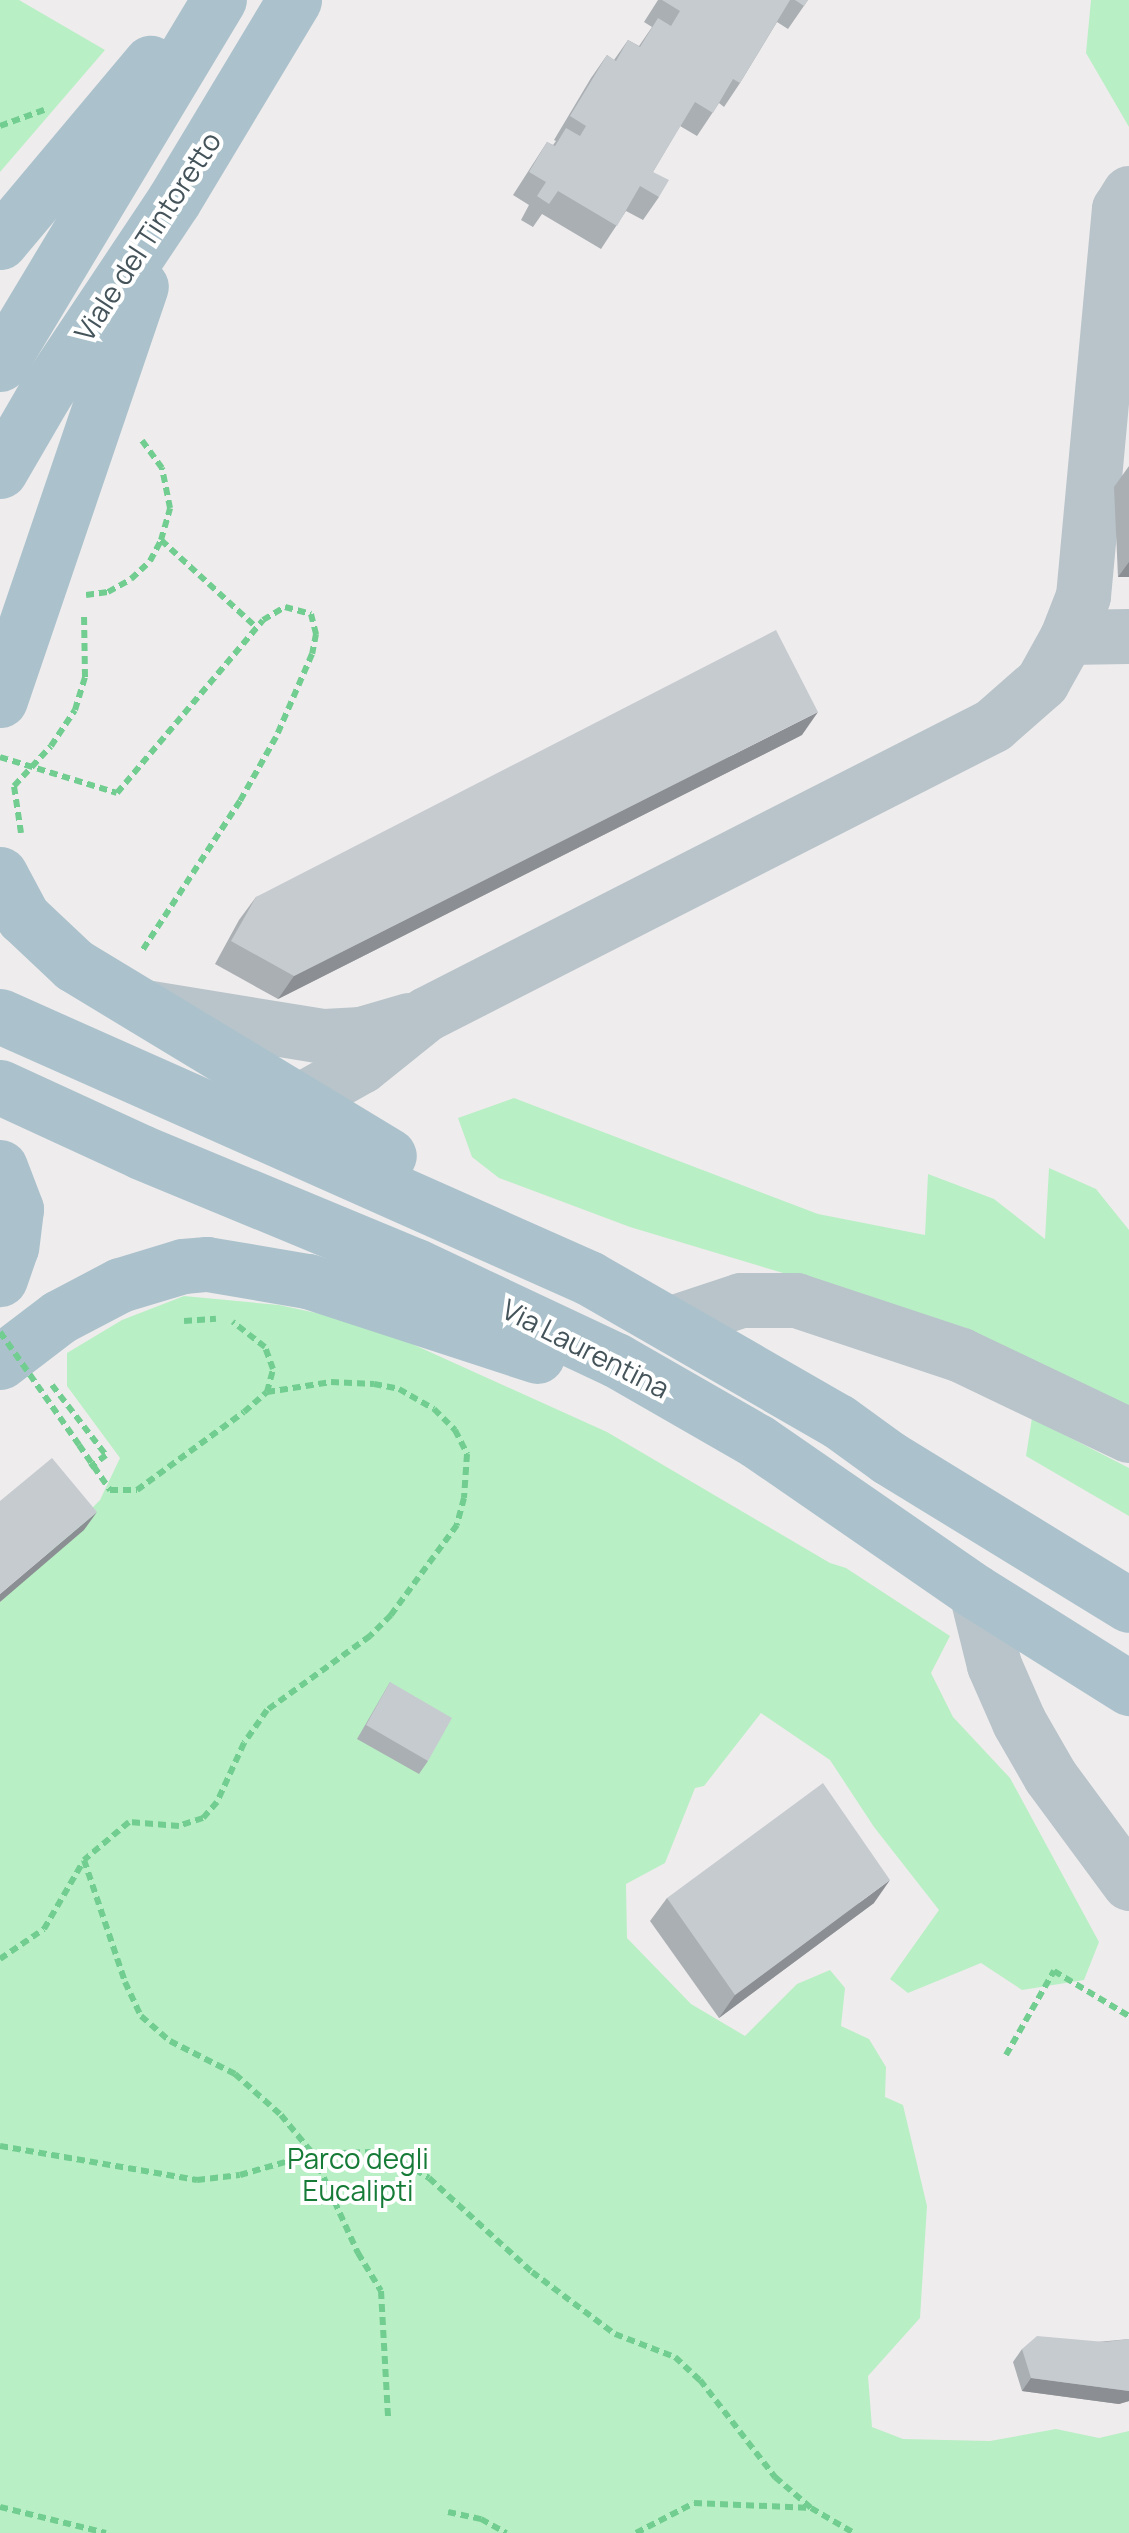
<!DOCTYPE html>
<style>
body{margin:0}
#map{position:relative;width:1129px;height:2533px;overflow:hidden;background:#efeced;font-family:Manrope,sans-serif}
div>[style]{position:absolute}
[style*='--x']{left:calc(var(--x)*1px);top:calc(var(--y)*1px);width:calc(var(--w)*1px);rotate:calc(var(--a)*1deg)}
.green>*{inset:0;background:#b9efc5}
.path>*{height:6px;margin-top:-3px;transform-origin:0;background:repeating-linear-gradient(90deg,#71cd90 0 8px,transparent 0 13px)}
.minor>*{height:55px;margin:-27.5px;padding:0 27.5px;transform-origin:27.5px;border-radius:27.5px;background:#b8c4ca}
.major>*{height:55px;margin:-27.5px;padding:0 27.5px;transform-origin:27.5px;border-radius:27.5px;background:#abc2cc}
.path-bridge>*{height:6px;margin-top:-3px;transform-origin:0;background:repeating-linear-gradient(90deg,#71cd90 0 8px,transparent 0 13px)}
.wall>*{inset:0;background:#aaafb3}
.shaded-wall>*{inset:0;background:#8b8e92}
.building>*{inset:0;background:#c6cbd0}
span{translate:-50% -50%;white-space:nowrap;text-align:center;line-height:1.15;-webkit-text-stroke:8px #fff;paint-order:stroke}
.street-label{font-size:28px;color:#45545a}
.park-label{font-size:28px;color:#157b37}
</style>
<div id="map">
<div class="green">
<div style="clip-path:polygon(0 0,19px 0,105px 50px,0 172px)"></div>
<div style="clip-path:polygon(1091px 0,1129px 0,1129px 127px,1086px 53px)"></div>
<div style="clip-path:polygon(514px 1098px,818px 1214px,925px 1235px,928px 1174px,994px 1199px,1045px 1239px,1049px 1168px,1096px 1189px,1129px 1230px,1129px 1406px,966px 1328px,630px 1227px,499px 1178px,472px 1157px,458px 1118px)"></div>
<div style="clip-path:polygon(184px 1296px,279px 1305px,368px 1324px,607px 1432px,830px 1563px,846px 1568px,950px 1636px,931px 1673px,953px 1717px,1010px 1778px,1099px 1942px,1084px 1980px,1022px 1990px,981px 1963px,908px 1993px,890px 1979px,939px 1910px,874px 1827px,830px 1760px,761px 1713px,704px 1786px,695px 1788px,665px 1863px,626px 1884px,627px 1938px,691px 2004px,745px 2036px,797px 1984px,830px 1970px,845px 1988px,841px 2026px,869px 2039px,886px 2067px,885px 2097px,903px 2105px,927px 2206px,920px 2318px,868px 2376px,872px 2427px,903px 2439px,990px 2441px,1056px 2429px,1099px 2438px,1129px 2431px,1129px 2533px,0 2533px,0 1602px,100px 1500px,120px 1458px,67px 1386px,67px 1353px,122px 1320px)"></div>
<div style="clip-path:polygon(1032px 1418px,1129px 1468px,1129px 1516px,1026px 1456px)"></div>
</div>
<div class="path">
<div style="--x:0;--y:126;--w:47;--a:-20"></div>
<div style="--x:161;--y:540;--w:129;--a:42.5"></div>
<div style="--x:86;--y:595;--w:22;--a:-8"></div>
<div style="--x:108;--y:592;--w:26;--a:-29"></div>
<div style="--x:131;--y:579;--w:26;--a:-43"></div>
<div style="--x:150;--y:561;--w:24;--a:-62"></div>
<div style="--x:161;--y:540;--w:33;--a:-74"></div>
<div style="--x:170;--y:508;--w:41;--a:-101.3"></div>
<div style="--x:162;--y:468;--w:34;--a:-126"></div>
<div style="--x:117;--y:793;--w:226;--a:-49.8"></div>
<div style="--x:263;--y:620;--w:26;--a:-31"></div>
<div style="--x:285;--y:607;--w:27;--a:15"></div>
<div style="--x:311;--y:614;--w:21;--a:76"></div>
<div style="--x:316;--y:634;--w:20;--a:101"></div>
<div style="--x:312;--y:654;--w:90;--a:113.4"></div>
<div style="--x:276;--y:737;--w:73;--a:119.4"></div>
<div style="--x:240;--y:801;--w:179;--a:123.2"></div>
<div style="--x:21;--y:833;--w:48;--a:-98.5"></div>
<div style="--x:14;--y:786;--w:54;--a:-47.2"></div>
<div style="--x:51;--y:746;--w:43;--a:-56.3"></div>
<div style="--x:75;--y:710;--w:34;--a:-73"></div>
<div style="--x:85;--y:677;--w:63;--a:-90.9"></div>
<div style="--x:184;--y:1321;--w:32;--a:-4"></div>
<div style="--x:52;--y:1385;--w:88;--a:52.4"></div>
<div style="--x:106;--y:1455;--w:20;--a:143"></div>
<div style="--x:267;--y:1392;--w:65;--a:-8.9"></div>
<div style="--x:331;--y:1382;--w:43;--a:2.7"></div>
<div style="--x:374;--y:1384;--w:25;--a:11"></div>
<div style="--x:399;--y:1389;--w:40;--a:29.7"></div>
<div style="--x:434;--y:1409;--w:30;--a:45"></div>
<div style="--x:455;--y:1430;--w:27;--a:63"></div>
<div style="--x:467;--y:1454;--w:44;--a:93.9"></div>
<div style="--x:464;--y:1498;--w:28;--a:105"></div>
<div style="--x:457;--y:1525;--w:112;--a:126.3"></div>
<div style="--x:391;--y:1615;--w:30;--a:135"></div>
<div style="--x:370;--y:1636;--w:127;--a:144.3"></div>
<div style="--x:267;--y:1710;--w:40;--a:124.9"></div>
<div style="--x:244;--y:1743;--w:65;--a:114.6"></div>
<div style="--x:217;--y:1802;--w:21;--a:131"></div>
<div style="--x:203;--y:1818;--w:25;--a:162"></div>
<div style="--x:179;--y:1826;--w:50;--a:-175.4"></div>
<div style="--x:129;--y:1822;--w:59;--a:139.8"></div>
<div style="--x:84;--y:1860;--w:129;--a:71.4"></div>
<div style="--x:125;--y:1982;--w:38;--a:65"></div>
<div style="--x:141;--y:2016;--w:38;--a:41"></div>
<div style="--x:170;--y:2041;--w:73;--a:26.9"></div>
<div style="--x:235;--y:2074;--w:62;--a:41.7"></div>
<div style="--x:281;--y:2115;--w:50;--a:50.6"></div>
<div style="--x:313;--y:2154;--w:109;--a:65.6"></div>
<div style="--x:358;--y:2253;--w:44;--a:58.8"></div>
<div style="--x:381;--y:2291;--w:127;--a:86.8"></div>
<div style="--x:79;--y:1445;--w:55;--a:55.4"></div>
<div style="--x:110;--y:1490;--w:27;--a:0"></div>
<div style="--x:137;--y:1490;--w:132;--a:-36.1"></div>
<div style="--x:244;--y:1412;--w:30;--a:-41"></div>
<div style="--x:267;--y:1392;--w:24;--a:-75"></div>
<div style="--x:273;--y:1369;--w:23;--a:-110"></div>
<div style="--x:265;--y:1347;--w:41;--a:-142"></div>
<div style="--x:0;--y:1959;--w:53;--a:-34.3"></div>
<div style="--x:44;--y:1929;--w:78;--a:-59.8"></div>
<div style="--x:1006;--y:2055;--w:97;--a:-60.3"></div>
<div style="--x:1054;--y:1971;--w:87;--a:31"></div>
<div style="--x:0;--y:2146;--w:200;--a:9.8"></div>
<div style="--x:197;--y:2180;--w:43;--a:-6.6"></div>
<div style="--x:240;--y:2175;--w:76;--a:-16"></div>
<div style="--x:313;--y:2154;--w:58;--a:-2"></div>
<div style="--x:371;--y:2152;--w:35;--a:18"></div>
<div style="--x:404;--y:2163;--w:29;--a:31"></div>
<div style="--x:429;--y:2178;--w:139;--a:42.4"></div>
<div style="--x:532;--y:2272;--w:104;--a:36.8"></div>
<div style="--x:615;--y:2334;--w:64;--a:21"></div>
<div style="--x:675;--y:2357;--w:34;--a:43"></div>
<div style="--x:700;--y:2380;--w:123;--a:52.3"></div>
<div style="--x:775;--y:2477;--w:48;--a:40.7"></div>
<div style="--x:811;--y:2508;--w:50;--a:30.2"></div>
<div style="--x:0;--y:2507;--w:109;--a:13.8"></div>
<div style="--x:448;--y:2512;--w:34;--a:12"></div>
<div style="--x:481;--y:2519;--w:29;--a:29"></div>
<div style="--x:636;--y:2533;--w:65;--a:-27.3"></div>
<div style="--x:694;--y:2503;--w:117;--a:2.4"></div>
</div>
<div class="minor">
<div style="--x:1067;--y:637;--w:62;--a:-0.9"></div>
<div style="--x:144;--y:1007;--w:182;--a:9.2"></div>
<div style="--x:324;--y:1036;--w:37;--a:-3"></div>
<div style="--x:361;--y:1034;--w:50;--a:-16.3"></div>
<div style="--x:297;--y:1102;--w:73;--a:-29.4"></div>
<div style="--x:361;--y:1066;--w:83;--a:-38.7"></div>
<div style="--x:426;--y:1014;--w:636;--a:-27.01"></div>
<div style="--x:993;--y:725;--w:65;--a:-41.3"></div>
<div style="--x:1042;--y:682;--w:51;--a:-60.9"></div>
<div style="--x:1067;--y:637;--w:44;--a:-68.7"></div>
<div style="--x:1083;--y:596;--w:389;--a:-84.7"></div>
<div style="--x:1119;--y:209;--w:19;--a:-58"></div>
<div style="--x:671;--y:1323;--w:74;--a:-18.2"></div>
<div style="--x:741;--y:1300;--w:55;--a:0"></div>
<div style="--x:796;--y:1300;--w:174;--a:18.4"></div>
<div style="--x:961;--y:1355;--w:186;--a:25.5"></div>
<div style="--x:976;--y:1592;--w:75;--a:76.1"></div>
<div style="--x:994;--y:1665;--w:62;--a:66.3"></div>
<div style="--x:1019;--y:1722;--w:62;--a:60.1"></div>
<div style="--x:1050;--y:1776;--w:133;--a:53.6"></div>
</div>
<div class="major">
<div style="--x:0;--y:242;--w:234;--a:-50"></div>
<div style="--x:0;--y:364;--w:425;--a:-59"></div>
<div style="--x:0;--y:471;--w:88;--a:-59.9"></div>
<div style="--x:44;--y:395;--w:234;--a:-56.3"></div>
<div style="--x:174;--y:200;--w:233;--a:-59"></div>
<div style="--x:0;--y:700;--w:437;--a:-71.2"></div>
<div style="--x:0;--y:874;--w:49;--a:61.9"></div>
<div style="--x:23;--y:917;--w:70;--a:43.3"></div>
<div style="--x:74;--y:965;--w:368;--a:31.2"></div>
<div style="--x:0;--y:1016;--w:645;--a:23.98"></div>
<div style="--x:589;--y:1278;--w:287;--a:29.9"></div>
<div style="--x:838;--y:1421;--w:63;--a:36"></div>
<div style="--x:889;--y:1458;--w:281;--a:31.5"></div>
<div style="--x:0;--y:1087;--w:155;--a:24.7"></div>
<div style="--x:141;--y:1152;--w:298;--a:22.5"></div>
<div style="--x:416;--y:1266;--w:221;--a:25.2"></div>
<div style="--x:616;--y:1360;--w:163;--a:29.9"></div>
<div style="--x:757;--y:1441;--w:266;--a:34.6"></div>
<div style="--x:976;--y:1592;--w:181;--a:32.1"></div>
<div style="--x:0;--y:1167;--w:45;--a:69.1"></div>
<div style="--x:16;--y:1209;--w:38;--a:97"></div>
<div style="--x:11;--y:1247;--w:34;--a:109"></div>
<div style="--x:0;--y:1362;--w:74;--a:-37.3"></div>
<div style="--x:59;--y:1317;--w:69;--a:-27.7"></div>
<div style="--x:120;--y:1285;--w:66;--a:-16.8"></div>
<div style="--x:183;--y:1266;--w:24;--a:-5"></div>
<div style="--x:207;--y:1264;--w:102;--a:9.6"></div>
<div style="--x:308;--y:1281;--w:241;--a:18.1"></div>
</div>
<div class="path-bridge">
<div style="--x:0;--y:757;--w:122;--a:17.1"></div>
<div style="--x:0;--y:1332;--w:138;--a:55"></div>
</div>
<div class="wall">
<div style="clip-path:polygon(658px 0,808px 0,788px 29px,777px 22px,740px 83px,724px 107px,719px 103px,697px 136px,680px 126px,653px 172px,659px 197px,643px 220px,626px 211px,601px 249px,542px 214px,533px 227px,521px 220px,529px 205px,513px 195px,547px 142px,553px 145px,556px 141px,554px 140px,591px 78px,607px 55px,614px 60px,628px 40px,639px 46px,652px 27px,644px 22px)"></div>
<div style="clip-path:polygon(1129px 466px,1129px 577px,1118px 577px,1114px 487px)"></div>
<div style="clip-path:polygon(802px 735px,278px 999px,215px 964px,239px 920px,256px 897px)"></div>
<div style="clip-path:polygon(390px 1682px,428px 1761px,419px 1774px,357px 1739px)"></div>
<div style="clip-path:polygon(667px 1898px,874px 1903px,719px 2018px,650px 1921px)"></div>
<div style="clip-path:polygon(1129px 2339px,1129px 2401px,1119px 2404px,1022px 2391px,1013px 2362px,1022px 2349px)"></div>
</div>
<div class="shaded-wall">
<div style="clip-path:polygon(1129px 562px,1129px 577px,1118px 577px)"></div>
<div style="clip-path:polygon(818px 712px,802px 735px,278px 999px,294px 976px)"></div>
<div style="clip-path:polygon(97px 1512px,84px 1530px,0 1602px,0 1594px)"></div>
<div style="clip-path:polygon(890px 1880px,874px 1903px,719px 2018px,735px 1995px)"></div>
<div style="clip-path:polygon(1031px 2378px,1129px 2391px,1129px 2401px,1119px 2404px,1022px 2391px)"></div>
</div>
<div class="building">
<div style="clip-path:polygon(662px 0,790px 0,740px 83px,733px 79px,713px 113px,695px 102px,653px 172px,669px 180px,659px 197px,640px 186px,617px 226px,558px 191px,549px 204px,537px 196px,546px 182px,529px 172px,547px 142px,555px 146px,566px 128px,580px 136px,586px 126px,570px 116px,607px 55px,616px 61px,628px 40px,640px 47px,658px 18px,671px 26px,680px 11px)"></div>
<div style="clip-path:polygon(795px 0,808px 0,804px 6px)"></div>
<div style="clip-path:polygon(776px 630px,818px 712px,294px 976px,231px 941px,256px 897px)"></div>
<div style="clip-path:polygon(52px 1458px,97px 1512px,0 1594px,0 1501px)"></div>
<div style="clip-path:polygon(390px 1682px,452px 1718px,428px 1761px,366px 1725px)"></div>
<div style="clip-path:polygon(823px 1783px,890px 1880px,735px 1995px,667px 1898px)"></div>
<div style="clip-path:polygon(1037px 2336px,1105px 2342px,1129px 2339px,1129px 2391px,1031px 2378px,1022px 2349px)"></div>
</div>
<div class="street-label">
<span style="left:147px;top:236px;rotate:-57deg">Viale del Tintoretto</span>
<span style="left:586px;top:1348px;rotate:27deg">Via Laurentina</span>
</div>
<div class="park-label">
<span style="left:358px;top:2174px">Parco degli<br>Eucalipti</span>
</div>
</div>
